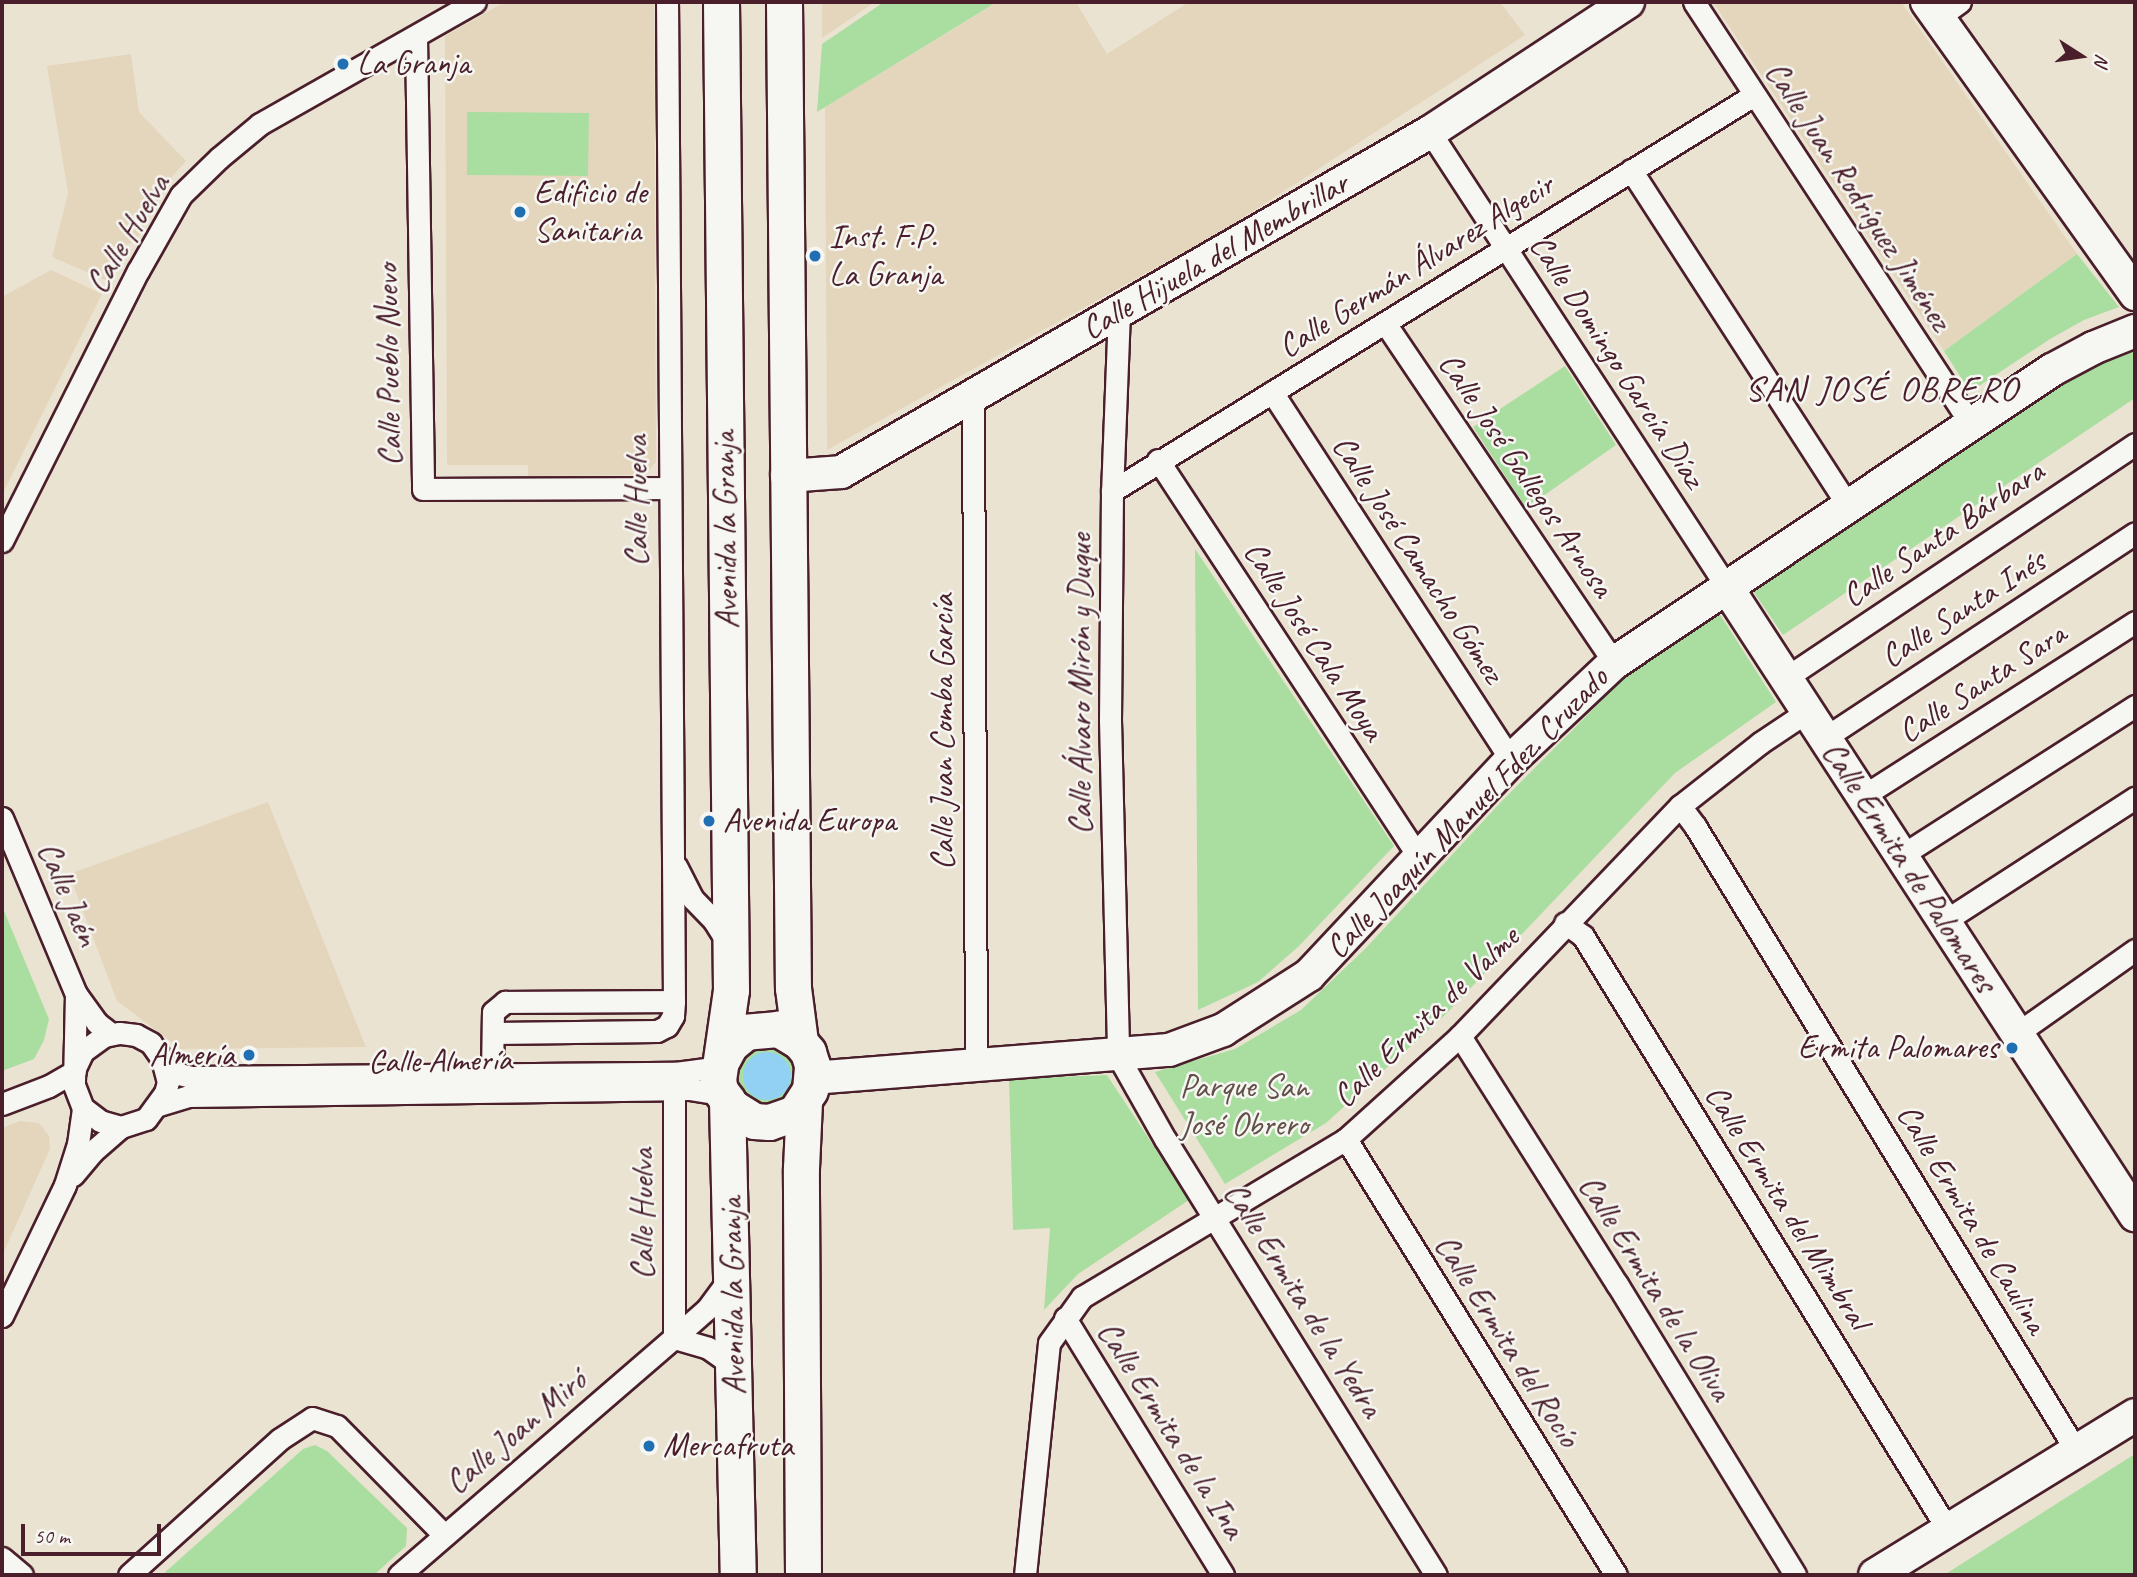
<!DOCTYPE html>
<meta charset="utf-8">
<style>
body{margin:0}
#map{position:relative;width:2137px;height:1577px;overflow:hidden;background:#ebe3d2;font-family:Caveat,sans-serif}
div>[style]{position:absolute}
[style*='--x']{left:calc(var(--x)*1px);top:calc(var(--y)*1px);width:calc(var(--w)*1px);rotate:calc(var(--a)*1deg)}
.built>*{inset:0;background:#e4d6bc}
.green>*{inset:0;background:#aadea0}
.water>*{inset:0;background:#92d1f3}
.round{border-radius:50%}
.roads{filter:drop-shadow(2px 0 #4a1f2b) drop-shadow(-2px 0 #4a1f2b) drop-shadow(0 2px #4a1f2b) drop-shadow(0 -2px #4a1f2b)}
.street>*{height:21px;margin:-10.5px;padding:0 10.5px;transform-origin:10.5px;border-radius:10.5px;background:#f6f6f2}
.secondary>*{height:32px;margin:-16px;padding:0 16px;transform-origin:16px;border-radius:16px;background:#f6f6f2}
.primary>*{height:35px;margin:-17.5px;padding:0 17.5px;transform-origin:17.5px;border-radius:17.5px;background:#f6f6f2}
.dots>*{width:19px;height:19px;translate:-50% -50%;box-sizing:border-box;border:4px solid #f6f6f2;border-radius:50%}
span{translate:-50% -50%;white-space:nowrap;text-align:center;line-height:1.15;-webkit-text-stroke:5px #f6f6f2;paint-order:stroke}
.poi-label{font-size:33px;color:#4a1f2b}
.left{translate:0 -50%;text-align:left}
.right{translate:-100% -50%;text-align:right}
.street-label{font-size:33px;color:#4a1f2b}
.park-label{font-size:33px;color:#624f48}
.neighbourhood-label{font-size:35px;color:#4a1f2b;letter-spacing:2px}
.frame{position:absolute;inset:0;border:4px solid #4a1f2b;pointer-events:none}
.north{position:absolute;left:2046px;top:21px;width:70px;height:70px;-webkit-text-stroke:5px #f6f6f2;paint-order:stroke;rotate:102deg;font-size:19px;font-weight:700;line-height:28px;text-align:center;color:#4a1f2b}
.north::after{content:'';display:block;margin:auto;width:24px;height:32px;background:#4a1f2b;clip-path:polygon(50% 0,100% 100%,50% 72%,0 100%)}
.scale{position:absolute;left:21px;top:1524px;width:140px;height:32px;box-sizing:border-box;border:4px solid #4a1f2b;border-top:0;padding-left:9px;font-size:21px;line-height:24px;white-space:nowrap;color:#4a1f2b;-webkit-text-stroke:5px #f6f6f2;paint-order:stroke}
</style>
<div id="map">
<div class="built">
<div style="clip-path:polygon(505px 2px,654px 2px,656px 462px,645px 475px,528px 476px,528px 465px,447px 465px,445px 36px)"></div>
<div style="clip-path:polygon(822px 2px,875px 2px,822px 38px)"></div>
<div style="clip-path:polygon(998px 2px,1076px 2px,1107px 54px,1189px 2px,1500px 2px,1525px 35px,1224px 230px,827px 450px,825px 107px)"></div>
<div style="clip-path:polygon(1713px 2px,1901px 2px,2077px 254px,1944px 351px)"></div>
<div style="clip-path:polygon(131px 54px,139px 112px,186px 161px,169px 180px,137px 240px,126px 245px,108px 281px,52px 257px,68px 193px,47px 66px)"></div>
<div style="clip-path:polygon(51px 270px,102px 294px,2px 495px,2px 297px)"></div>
<div style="clip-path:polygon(268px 802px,366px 1047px,181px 1049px,117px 1001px,69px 874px)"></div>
<div style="clip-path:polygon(20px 1121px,39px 1123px,49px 1136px,50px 1149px,2px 1256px,2px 1128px)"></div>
</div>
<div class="green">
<div style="clip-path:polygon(884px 2px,997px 2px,817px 112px,822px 44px)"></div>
<div style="clip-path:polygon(467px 112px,589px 113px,588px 176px,467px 175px)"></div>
<div style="clip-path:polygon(2077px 254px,2119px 307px,2084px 320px,2050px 339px,1970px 392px,1944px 351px)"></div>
<div style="clip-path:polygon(2135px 345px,2135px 398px,1783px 635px,1753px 591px,2085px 370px)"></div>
<div style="clip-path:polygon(1565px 366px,1616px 445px,1526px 508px,1473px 427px)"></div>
<div style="clip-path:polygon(1195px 549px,1394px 846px,1299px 946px,1258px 982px,1198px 1010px)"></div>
<div style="clip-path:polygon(1719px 613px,1776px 702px,1675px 773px,1446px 1014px,1326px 1123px,1225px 1184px,1155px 1072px,1235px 1049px,1301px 1010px,1366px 948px,1499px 804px,1623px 679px)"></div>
<div style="clip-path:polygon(2px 906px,49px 1019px,44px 1040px,34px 1059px,2px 1071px)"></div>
<div style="clip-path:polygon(772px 1041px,799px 1063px,795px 1095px,756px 1109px,733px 1086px,740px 1053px)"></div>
<div style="clip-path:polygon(1107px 1075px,1189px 1200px,1078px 1274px,1044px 1310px,1050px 1228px,1013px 1230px,1009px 1079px)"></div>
<div style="clip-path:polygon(315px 1445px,327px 1451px,407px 1528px,406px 1546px,374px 1575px,162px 1575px,303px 1449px)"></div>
<div style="clip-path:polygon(2135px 1454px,2135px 1575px,1944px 1575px)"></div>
</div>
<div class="water">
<div class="round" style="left:743px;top:1052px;width:48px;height:48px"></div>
</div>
<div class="roads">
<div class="street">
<div style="--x:1694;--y:2;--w:505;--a:56.72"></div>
<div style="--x:1939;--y:17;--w:26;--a:-36"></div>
<div style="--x:416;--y:37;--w:452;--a:89.1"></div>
<div style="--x:423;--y:489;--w:246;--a:-0.2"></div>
<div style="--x:1430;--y:132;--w:546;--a:56.89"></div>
<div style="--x:1631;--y:170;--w:401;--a:57.1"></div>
<div style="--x:1119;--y:311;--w:180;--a:92.2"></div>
<div style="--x:1112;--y:491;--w:229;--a:90.5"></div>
<div style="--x:1110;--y:720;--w:336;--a:88.6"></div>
<div style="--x:1118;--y:1056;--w:95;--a:60.5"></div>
<div style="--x:1165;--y:1139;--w:513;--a:58.14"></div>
<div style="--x:1385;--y:323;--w:410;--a:56"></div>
<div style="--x:1272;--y:392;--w:439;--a:57"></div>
<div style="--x:973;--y:398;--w:668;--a:89.74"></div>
<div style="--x:1158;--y:460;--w:474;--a:56.7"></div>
<div style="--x:1112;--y:491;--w:754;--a:-31.67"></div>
<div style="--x:2;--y:541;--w:302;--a:-63.3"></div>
<div style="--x:138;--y:271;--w:87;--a:-60.5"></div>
<div style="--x:181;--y:195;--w:53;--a:-44.2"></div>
<div style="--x:219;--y:158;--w:53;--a:-39.7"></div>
<div style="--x:260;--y:124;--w:247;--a:-29.6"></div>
<div style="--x:1787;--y:677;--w:419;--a:-33.8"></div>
<div style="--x:1826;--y:737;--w:370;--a:-33.4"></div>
<div style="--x:1863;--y:796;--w:323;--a:-32.6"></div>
<div style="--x:1680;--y:806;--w:25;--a:53"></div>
<div style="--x:1695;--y:826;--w:733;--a:58.61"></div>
<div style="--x:2;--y:818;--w:191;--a:67.2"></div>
<div style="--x:76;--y:994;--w:36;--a:54"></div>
<div style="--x:97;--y:1023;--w:18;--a:38"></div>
<div style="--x:1902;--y:855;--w:277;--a:-32.6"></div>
<div style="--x:676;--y:866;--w:37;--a:63"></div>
<div style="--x:693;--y:899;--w:30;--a:46"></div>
<div style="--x:714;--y:921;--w:26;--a:58"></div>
<div style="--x:1943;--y:922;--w:229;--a:-32.9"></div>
<div style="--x:1565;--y:923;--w:22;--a:36"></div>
<div style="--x:1583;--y:936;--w:697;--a:58.43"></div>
<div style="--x:76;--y:994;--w:91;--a:91.3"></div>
<div style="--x:74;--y:1085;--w:25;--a:69"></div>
<div style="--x:83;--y:1108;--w:21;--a:37"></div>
<div style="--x:100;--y:1121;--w:22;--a:16"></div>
<div style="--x:121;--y:1127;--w:26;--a:-18"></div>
<div style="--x:146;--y:1119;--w:32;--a:-54"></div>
<div style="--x:165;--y:1093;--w:11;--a:-75"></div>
<div style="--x:168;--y:1082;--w:24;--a:-105"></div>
<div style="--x:162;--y:1059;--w:19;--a:-125"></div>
<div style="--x:151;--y:1043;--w:17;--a:-152"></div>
<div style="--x:136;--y:1035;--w:17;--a:-173"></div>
<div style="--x:119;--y:1033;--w:15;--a:169"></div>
<div style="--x:104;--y:1036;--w:26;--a:144"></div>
<div style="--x:83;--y:1051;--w:17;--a:115"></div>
<div style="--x:493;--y:1033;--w:164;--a:-0.7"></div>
<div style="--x:657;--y:1031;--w:11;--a:-27"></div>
<div style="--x:667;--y:1026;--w:12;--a:-59"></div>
<div style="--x:673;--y:1016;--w:15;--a:-86"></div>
<div style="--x:2016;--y:1034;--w:146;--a:-35.2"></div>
<div style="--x:1460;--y:1036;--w:294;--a:57.7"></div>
<div style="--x:1617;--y:1284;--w:341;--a:58.5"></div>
<div style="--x:167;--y:1071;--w:25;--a:14"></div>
<div style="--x:191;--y:1077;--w:484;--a:-0.5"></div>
<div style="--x:675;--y:1073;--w:44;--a:-7.8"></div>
<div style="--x:492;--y:1074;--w:62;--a:-89.1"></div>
<div style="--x:493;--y:1012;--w:16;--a:-40"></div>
<div style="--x:505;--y:1002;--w:169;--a:-0.3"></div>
<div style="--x:674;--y:1001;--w:999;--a:-90.4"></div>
<div style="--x:674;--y:1089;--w:249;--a:90"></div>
<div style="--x:2;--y:1104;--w:50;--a:-21"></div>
<div style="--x:49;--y:1086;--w:30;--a:-30"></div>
<div style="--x:159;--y:1105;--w:31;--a:-17"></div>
<div style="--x:189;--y:1096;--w:500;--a:-0.8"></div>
<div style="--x:689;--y:1089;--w:33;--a:9"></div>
<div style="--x:1346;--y:1139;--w:513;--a:58.23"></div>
<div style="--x:73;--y:1175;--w:30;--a:-50"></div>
<div style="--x:92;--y:1152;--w:38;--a:-41"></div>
<div style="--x:2;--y:1316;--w:145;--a:-64.3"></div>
<div style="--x:65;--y:1185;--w:43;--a:-72.4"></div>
<div style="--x:78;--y:1144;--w:36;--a:-82"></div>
<div style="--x:1065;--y:1318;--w:302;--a:58.4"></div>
<div style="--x:674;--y:1338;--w:35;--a:16"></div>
<div style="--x:708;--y:1348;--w:33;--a:35"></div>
<div style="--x:2;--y:1558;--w:26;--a:40"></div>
<div style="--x:129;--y:1575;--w:203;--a:-42"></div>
<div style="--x:280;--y:1439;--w:38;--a:-33"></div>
<div style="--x:312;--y:1418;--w:26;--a:18"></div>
<div style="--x:337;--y:1426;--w:153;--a:45.5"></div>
<div style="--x:399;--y:1575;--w:363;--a:-40.8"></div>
<div style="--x:674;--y:1338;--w:44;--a:-41.3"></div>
<div style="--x:707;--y:1309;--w:42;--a:-53.7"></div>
<div style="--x:1025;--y:1575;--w:233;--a:-84.1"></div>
<div style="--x:1049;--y:1343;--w:57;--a:-54.3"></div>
<div style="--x:1082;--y:1297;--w:308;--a:-30.9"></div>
<div style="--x:1346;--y:1139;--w:154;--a:-42.1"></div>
<div style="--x:1460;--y:1036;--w:318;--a:-46.3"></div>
<div style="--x:1680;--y:806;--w:102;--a:-38.2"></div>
<div style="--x:1760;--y:743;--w:58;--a:-33.7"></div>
</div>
<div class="secondary">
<div style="--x:1927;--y:2;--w:359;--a:54.5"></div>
<div style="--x:787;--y:476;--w:54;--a:-4.2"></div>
<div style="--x:841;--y:472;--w:680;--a:-30"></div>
<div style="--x:1430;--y:132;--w:237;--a:-33.3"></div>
<div style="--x:1728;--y:589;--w:747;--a:56.97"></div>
<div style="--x:812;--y:1078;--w:358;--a:-4.5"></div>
<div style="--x:1169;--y:1050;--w:58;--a:-20.3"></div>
<div style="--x:1223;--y:1030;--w:102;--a:-32.6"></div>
<div style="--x:1309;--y:975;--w:295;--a:-46.8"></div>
<div style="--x:1511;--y:760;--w:141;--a:-43.3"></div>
<div style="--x:1614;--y:663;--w:527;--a:-33.78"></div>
<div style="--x:2052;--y:370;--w:47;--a:-28.2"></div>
<div style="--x:2093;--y:348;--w:45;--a:-22"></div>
<div style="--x:1875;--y:1575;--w:305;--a:-31.6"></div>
</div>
<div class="primary">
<div style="--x:721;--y:2;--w:988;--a:89.42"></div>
<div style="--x:731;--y:990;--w:91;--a:98.2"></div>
<div style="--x:718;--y:1080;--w:10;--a:79"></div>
<div style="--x:720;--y:1090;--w:21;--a:55"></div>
<div style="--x:732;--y:1107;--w:26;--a:32"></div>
<div style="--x:754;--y:1121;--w:15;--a:4"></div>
<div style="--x:769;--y:1122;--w:28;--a:-19"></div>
<div style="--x:795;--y:1113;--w:27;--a:-57"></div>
<div style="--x:810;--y:1090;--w:25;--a:-85"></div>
<div style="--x:812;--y:1065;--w:14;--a:-107"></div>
<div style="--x:808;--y:1052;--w:13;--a:-129"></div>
<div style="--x:800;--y:1042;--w:26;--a:-149"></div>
<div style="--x:778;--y:1029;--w:32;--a:175"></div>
<div style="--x:746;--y:1032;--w:21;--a:141"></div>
<div style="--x:730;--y:1045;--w:15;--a:118"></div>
<div style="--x:784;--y:2;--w:986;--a:89.48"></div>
<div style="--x:793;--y:988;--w:54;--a:82.6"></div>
<div style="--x:727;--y:1100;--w:475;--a:88.7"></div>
<div style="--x:803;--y:1575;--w:407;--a:-90.3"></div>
<div style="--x:801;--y:1168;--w:65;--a:-87.4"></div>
</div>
</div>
<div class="dots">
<div style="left:343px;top:64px;background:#1f6fb2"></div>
<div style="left:520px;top:212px;background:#1f6fb2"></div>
<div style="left:815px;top:256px;background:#1f6fb2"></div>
<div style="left:709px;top:821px;background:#1f6fb2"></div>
<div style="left:2012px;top:1048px;background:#1f6fb2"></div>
<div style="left:249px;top:1055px;background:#1f6fb2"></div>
<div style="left:649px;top:1446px;background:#1f6fb2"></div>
</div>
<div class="poi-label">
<span class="left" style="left:357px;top:64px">La Granja</span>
<span class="left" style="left:534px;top:212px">Edificio de<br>Sanitaria</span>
<span class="left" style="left:829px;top:256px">Inst. F.P.<br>La Granja</span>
<span class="left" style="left:723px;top:821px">Avenida Europa</span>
<span class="right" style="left:1998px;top:1048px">Ermita Palomares</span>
<span class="right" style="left:235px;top:1055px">Almería</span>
<span class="left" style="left:663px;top:1446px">Mercafruta</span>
</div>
<div class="street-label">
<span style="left:1858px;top:196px;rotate:57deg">Calle Juan Rodríguez Jiménez</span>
<span style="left:128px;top:234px;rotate:-59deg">Calle Huelva</span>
<span style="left:1215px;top:256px;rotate:-30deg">Calle Hijuela del Membrillar</span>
<span style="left:1416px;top:266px;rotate:-32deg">Calle Germán Álvarez Algecir</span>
<span style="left:1617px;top:361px;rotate:57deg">Calle Domingo García Díaz</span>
<span style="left:389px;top:365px;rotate:-91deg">Calle Pueblo Nuevo</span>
<span style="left:1526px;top:475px;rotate:56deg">Calle José Gallegos Arnosa</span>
<span style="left:637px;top:501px;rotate:-90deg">Calle Huelva</span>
<span style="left:726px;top:530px;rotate:-91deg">Avenida la Granja</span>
<span style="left:1943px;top:534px;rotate:-34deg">Calle Santa Bárbara</span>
<span style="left:1418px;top:559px;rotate:57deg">Calle José Camacho Gómez</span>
<span style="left:1963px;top:609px;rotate:-33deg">Calle Santa Inés</span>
<span style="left:1314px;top:641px;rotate:57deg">Calle José Cala Moya</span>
<span style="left:1982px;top:683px;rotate:-33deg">Calle Santa Sara</span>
<span style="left:1081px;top:684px;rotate:-90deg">Calle Álvaro Mirón y Duque</span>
<span style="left:943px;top:732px;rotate:-90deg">Calle Juan Comba García</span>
<span style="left:1467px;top:813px;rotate:-46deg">Calle Joaquín Manuel Fdez. Cruzado</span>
<span style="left:1909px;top:867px;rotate:57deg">Calle Ermita de Palomares</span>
<span style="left:68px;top:894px;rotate:67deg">Calle Jaén</span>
<span style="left:1426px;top:1017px;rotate:-44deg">Calle Ermita de Valme</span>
<span style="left:440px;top:1061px;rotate:-1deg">Calle Almería</span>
<span style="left:1787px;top:1207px;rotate:58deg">Calle Ermita del Mimbral</span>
<span style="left:643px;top:1214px;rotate:-90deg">Calle Huelva</span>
<span style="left:1972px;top:1219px;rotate:59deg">Calle Ermita de Caulina</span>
<span style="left:1655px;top:1288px;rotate:58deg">Calle Ermita de la Oliva</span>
<span style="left:733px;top:1296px;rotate:-91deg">Avenida la Granja</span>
<span style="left:1303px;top:1300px;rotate:58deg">Calle Ermita de la Yedra</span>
<span style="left:1507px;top:1341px;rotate:58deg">Calle Ermita del Rocío</span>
<span style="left:1171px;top:1430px;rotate:58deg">Calle Ermita de la Ina</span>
<span style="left:516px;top:1432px;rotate:-40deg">Calle Joan Miró</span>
</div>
<div class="park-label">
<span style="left:1244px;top:1106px">Parque San<br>José Obrero</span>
</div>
<div class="neighbourhood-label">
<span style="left:1882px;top:389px">SAN JOSÉ OBRERO</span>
</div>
<div class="frame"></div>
<div class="north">N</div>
<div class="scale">50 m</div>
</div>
